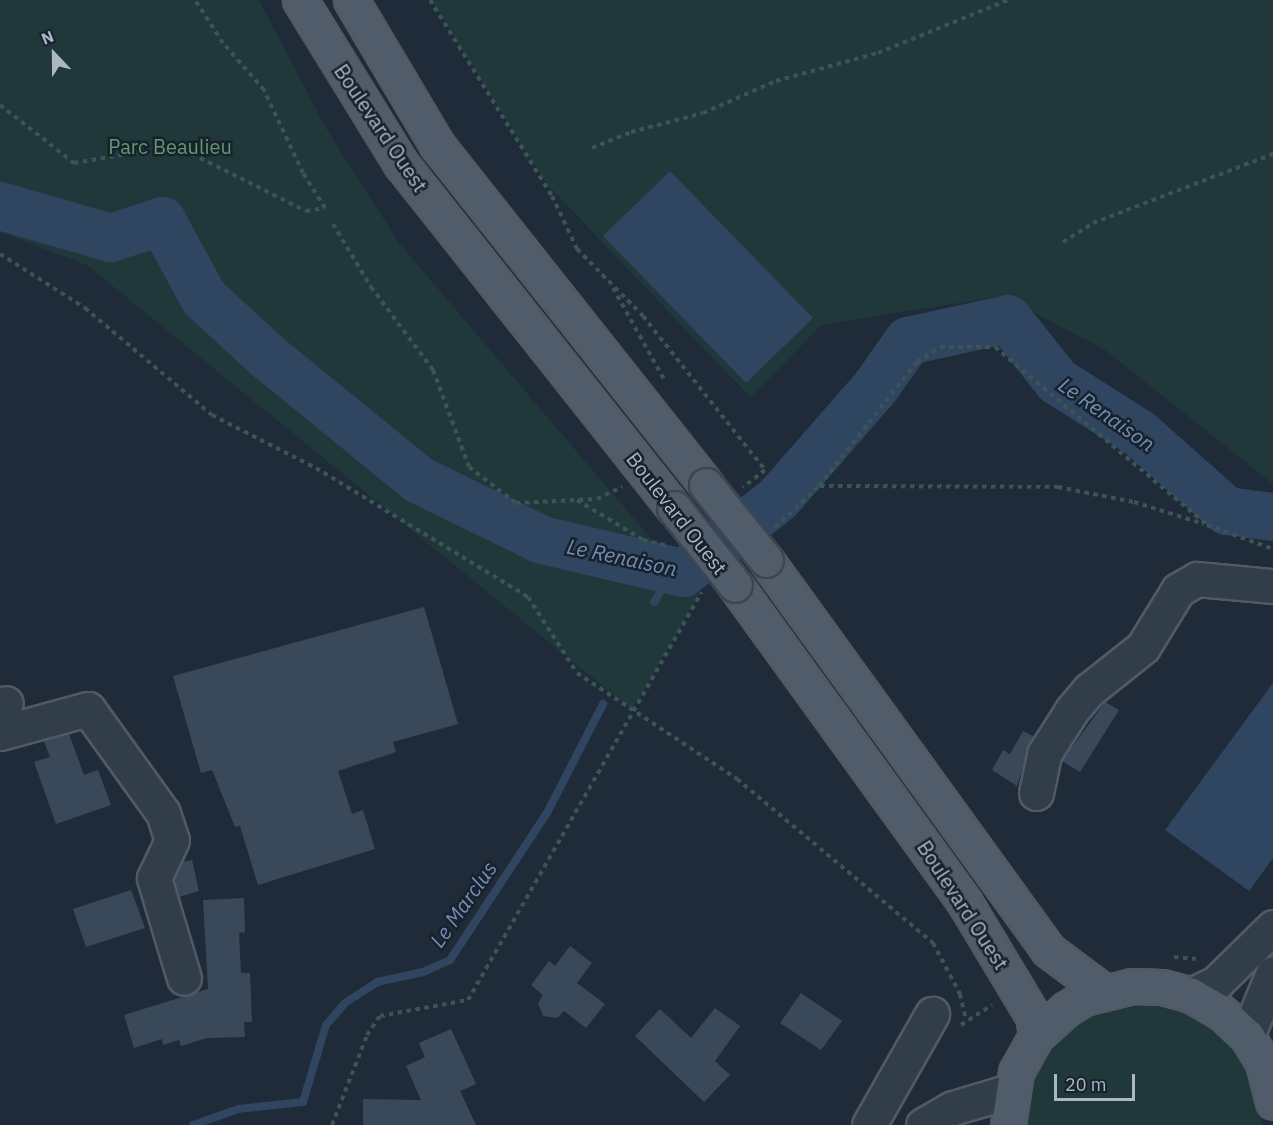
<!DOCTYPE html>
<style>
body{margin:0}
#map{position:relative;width:1273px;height:1125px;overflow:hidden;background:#1f2b39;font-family:"IBM Plex Sans",sans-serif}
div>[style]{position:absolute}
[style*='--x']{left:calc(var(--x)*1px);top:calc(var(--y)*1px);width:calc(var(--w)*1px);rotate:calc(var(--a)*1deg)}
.green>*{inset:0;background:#21383a}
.water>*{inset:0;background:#2f4560}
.stream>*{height:8px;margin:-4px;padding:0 4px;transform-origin:4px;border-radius:4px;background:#2f4560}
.river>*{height:48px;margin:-24px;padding:0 24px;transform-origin:24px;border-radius:24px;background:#2f4560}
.building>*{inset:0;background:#3a4959}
.path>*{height:4px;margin-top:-2px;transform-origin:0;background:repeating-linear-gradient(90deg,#3b5455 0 4.5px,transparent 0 9px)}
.roads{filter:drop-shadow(2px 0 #505a67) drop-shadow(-2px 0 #505a67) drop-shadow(0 2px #505a67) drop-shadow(0 -2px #505a67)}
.minor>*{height:33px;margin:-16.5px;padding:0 16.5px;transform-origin:16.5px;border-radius:16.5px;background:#323d4a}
.major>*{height:33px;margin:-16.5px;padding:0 16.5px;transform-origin:16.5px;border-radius:16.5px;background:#505c6a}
.bridges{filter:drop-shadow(2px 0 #3c4653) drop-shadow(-2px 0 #3c4653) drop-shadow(0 2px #3c4653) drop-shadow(0 -2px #3c4653)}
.major-bridge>*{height:33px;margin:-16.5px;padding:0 16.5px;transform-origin:16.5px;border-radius:16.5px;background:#505c6a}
span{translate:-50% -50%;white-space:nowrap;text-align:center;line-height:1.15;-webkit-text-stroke:5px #18222e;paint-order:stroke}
.street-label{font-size:20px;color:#acb7c6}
.park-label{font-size:20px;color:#62996d}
.water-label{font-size:21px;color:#728fb2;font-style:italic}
.north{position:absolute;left:24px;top:24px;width:60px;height:60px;-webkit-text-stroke:4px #18222e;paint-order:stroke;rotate:338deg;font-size:16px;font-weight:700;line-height:24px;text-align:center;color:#acb7c6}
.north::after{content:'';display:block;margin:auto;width:21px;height:27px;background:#acb7c6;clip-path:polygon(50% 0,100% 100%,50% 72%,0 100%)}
.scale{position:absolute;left:1054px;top:1074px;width:81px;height:27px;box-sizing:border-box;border:3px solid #acb7c6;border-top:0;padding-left:8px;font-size:18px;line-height:21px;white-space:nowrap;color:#acb7c6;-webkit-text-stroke:4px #18222e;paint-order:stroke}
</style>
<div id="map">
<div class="green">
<div style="clip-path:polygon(0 0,259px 0,327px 130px,399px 243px,699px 595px,632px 710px,87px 265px,0 232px)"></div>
<div style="clip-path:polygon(431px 0,1273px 0,1273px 484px,1105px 350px,1003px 296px,821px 325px,751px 398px,546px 183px)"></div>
<div style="clip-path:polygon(1133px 998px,1186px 1006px,1237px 1044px,1261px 1096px,1262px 1125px,1020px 1125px,1035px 1059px,1073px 1018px)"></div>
</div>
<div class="water">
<div style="clip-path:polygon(670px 171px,813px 318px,746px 383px,603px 236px)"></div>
<div style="clip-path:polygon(1273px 683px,1273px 858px,1249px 891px,1165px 830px)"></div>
</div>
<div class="stream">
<div style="--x:645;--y:564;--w:31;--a:59"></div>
<div style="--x:661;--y:591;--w:13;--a:122"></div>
<div style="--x:193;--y:1125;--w:48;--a:-19.6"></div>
<div style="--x:238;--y:1109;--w:65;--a:-6.1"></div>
<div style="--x:303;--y:1102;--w:80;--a:-73.4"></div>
<div style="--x:326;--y:1025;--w:29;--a:-49"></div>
<div style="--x:345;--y:1003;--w:38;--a:-33"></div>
<div style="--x:377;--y:982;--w:47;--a:-12.3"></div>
<div style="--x:423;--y:972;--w:30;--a:-24"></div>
<div style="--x:450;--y:960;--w:176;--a:-56.6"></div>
<div style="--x:547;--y:813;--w:123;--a:-62.8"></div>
</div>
<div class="river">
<div style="--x:0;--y:206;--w:116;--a:16.1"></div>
<div style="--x:111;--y:238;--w:54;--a:-18.4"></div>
<div style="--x:162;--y:221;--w:88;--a:61.4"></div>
<div style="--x:204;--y:298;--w:86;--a:42.6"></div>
<div style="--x:267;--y:356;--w:196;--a:39.2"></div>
<div style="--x:419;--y:480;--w:137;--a:26"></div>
<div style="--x:542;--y:540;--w:145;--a:13.2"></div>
<div style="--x:683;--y:573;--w:120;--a:-37.9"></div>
<div style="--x:778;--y:499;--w:147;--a:-48.9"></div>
<div style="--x:875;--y:388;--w:57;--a:-54.9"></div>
<div style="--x:908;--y:341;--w:102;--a:-12.4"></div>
<div style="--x:1008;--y:319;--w:79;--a:51.7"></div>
<div style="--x:1057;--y:381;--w:97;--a:32.4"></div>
<div style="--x:1139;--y:433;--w:118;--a:41.6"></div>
<div style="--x:1227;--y:511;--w:46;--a:7.4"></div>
</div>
<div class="building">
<div style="clip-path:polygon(424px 607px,458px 724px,393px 742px,396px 752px,338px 771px,352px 814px,363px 810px,375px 849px,258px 885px,240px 826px,235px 827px,212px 770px,201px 773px,173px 676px)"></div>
<div style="clip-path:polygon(1105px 702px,1119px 710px,1080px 772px,1062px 761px)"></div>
<div style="clip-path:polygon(1023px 731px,1033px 736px,1017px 786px,992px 770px,1003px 750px,1010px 754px)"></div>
<div style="clip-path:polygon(69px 734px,84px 775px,98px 770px,111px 805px,56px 824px,34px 762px,50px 757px,44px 741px)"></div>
<div style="clip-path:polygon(192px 860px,199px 891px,179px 897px,174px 880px,182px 862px)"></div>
<div style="clip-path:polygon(131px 890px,145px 928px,86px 947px,73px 909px)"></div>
<div style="clip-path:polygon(244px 898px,245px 932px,239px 933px,241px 973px,250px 973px,252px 1022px,244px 1022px,245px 1037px,207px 1038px,181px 1046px,179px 1040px,163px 1045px,162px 1039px,134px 1048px,124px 1015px,208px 989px,203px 900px)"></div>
<div style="clip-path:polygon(570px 946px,592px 963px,577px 983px,605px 1004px,586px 1028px,564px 1011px,557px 1018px,543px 1016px,538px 1003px,543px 995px,531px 985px,549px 961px,555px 966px)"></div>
<div style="clip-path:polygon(801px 993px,842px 1021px,821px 1050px,780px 1023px)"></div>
<div style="clip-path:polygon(715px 1008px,740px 1026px,715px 1061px,730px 1075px,704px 1102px,635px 1036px,660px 1009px,691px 1038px)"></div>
<div style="clip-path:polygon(451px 1029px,476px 1084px,460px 1091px,476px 1125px,363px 1125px,363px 1099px,421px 1100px,406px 1066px,425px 1057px,419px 1043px)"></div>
</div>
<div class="path">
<div style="--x:430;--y:0;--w:231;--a:58.1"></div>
<div style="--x:552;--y:196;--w:59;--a:64.7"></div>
<div style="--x:577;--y:249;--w:94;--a:45.4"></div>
<div style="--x:643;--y:316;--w:196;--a:51.6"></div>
<div style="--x:765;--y:470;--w:28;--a:142"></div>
<div style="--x:0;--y:105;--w:94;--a:38.1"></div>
<div style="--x:74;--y:163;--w:103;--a:-9.5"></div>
<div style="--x:176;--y:146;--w:145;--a:26.6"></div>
<div style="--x:306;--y:211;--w:19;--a:-9"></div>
<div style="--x:325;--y:208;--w:41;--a:-122.2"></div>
<div style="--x:303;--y:173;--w:92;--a:-115.2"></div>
<div style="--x:264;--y:90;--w:62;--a:-131.1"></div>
<div style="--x:223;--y:43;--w:51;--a:-123.1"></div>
<div style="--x:592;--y:148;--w:42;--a:-22.3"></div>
<div style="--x:631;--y:132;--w:74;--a:-14.8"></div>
<div style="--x:703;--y:113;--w:80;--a:-23.7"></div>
<div style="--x:776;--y:81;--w:106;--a:-15.4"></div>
<div style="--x:878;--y:53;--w:140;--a:-22.2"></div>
<div style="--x:333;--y:224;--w:74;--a:58.9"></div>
<div style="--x:371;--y:287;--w:104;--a:53.2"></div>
<div style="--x:433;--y:370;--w:103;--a:69.6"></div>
<div style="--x:469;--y:467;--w:59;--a:37.5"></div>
<div style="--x:516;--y:503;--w:81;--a:-2.8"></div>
<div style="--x:597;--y:499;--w:28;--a:-26"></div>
<div style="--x:1063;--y:242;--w:36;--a:-32"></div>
<div style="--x:1093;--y:223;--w:193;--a:-21"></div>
<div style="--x:0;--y:254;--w:101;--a:32.4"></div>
<div style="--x:85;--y:308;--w:166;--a:40.1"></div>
<div style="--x:212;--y:415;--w:117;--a:27"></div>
<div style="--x:316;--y:468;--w:248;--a:31.3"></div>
<div style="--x:528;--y:597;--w:90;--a:57.2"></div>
<div style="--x:577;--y:673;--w:192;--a:33.5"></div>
<div style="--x:737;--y:779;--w:256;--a:39.9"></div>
<div style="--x:933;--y:943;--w:58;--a:62.1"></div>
<div style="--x:960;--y:994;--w:26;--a:77"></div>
<div style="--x:613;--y:288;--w:107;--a:60.8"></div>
<div style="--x:820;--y:486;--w:238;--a:0.2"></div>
<div style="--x:1058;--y:487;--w:77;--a:11.2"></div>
<div style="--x:1134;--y:502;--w:73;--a:17.4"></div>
<div style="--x:577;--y:500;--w:77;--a:31.2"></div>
<div style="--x:643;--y:540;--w:23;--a:13"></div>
<div style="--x:775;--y:527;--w:60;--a:-43"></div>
<div style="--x:819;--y:486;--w:158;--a:-51.7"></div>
<div style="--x:917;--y:362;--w:27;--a:-33"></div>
<div style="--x:940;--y:347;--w:55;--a:0"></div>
<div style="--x:995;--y:347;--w:277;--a:40"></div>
<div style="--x:1207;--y:525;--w:70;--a:20"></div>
<div style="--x:1174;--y:957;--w:22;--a:5"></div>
<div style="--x:961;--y:1025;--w:37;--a:-33"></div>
<div style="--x:332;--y:1125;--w:97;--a:-68.7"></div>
<div style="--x:367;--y:1035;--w:23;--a:-56"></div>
<div style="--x:380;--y:1016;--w:89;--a:-10.3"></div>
<div style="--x:468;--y:1000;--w:470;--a:-60.2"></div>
</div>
<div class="roads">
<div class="minor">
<div style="--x:0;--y:705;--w:6;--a:-18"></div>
<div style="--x:0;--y:733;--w:91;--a:-15.3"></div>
<div style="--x:88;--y:709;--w:128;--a:54.2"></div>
<div style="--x:163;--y:813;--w:28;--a:72"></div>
<div style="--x:172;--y:840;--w:42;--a:115.3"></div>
<div style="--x:154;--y:878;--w:104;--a:73.3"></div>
<div style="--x:1036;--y:793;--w:40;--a:-78"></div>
<div style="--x:1044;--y:754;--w:52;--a:-57.5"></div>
<div style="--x:1072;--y:710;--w:26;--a:-50"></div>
<div style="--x:1089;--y:690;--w:69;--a:-38.5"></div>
<div style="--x:1143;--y:647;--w:67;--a:-58.4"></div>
<div style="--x:1178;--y:590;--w:22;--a:-30"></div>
<div style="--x:1197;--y:579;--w:76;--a:5.3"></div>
<div style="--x:1191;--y:995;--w:28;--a:-26"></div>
<div style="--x:1216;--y:983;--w:80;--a:-44.5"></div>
<div style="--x:1247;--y:1036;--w:68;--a:-67.6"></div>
<div style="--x:869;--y:1125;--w:128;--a:-60.4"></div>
<div style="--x:923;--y:1125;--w:34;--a:-30"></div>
<div style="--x:953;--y:1108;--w:59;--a:-16.6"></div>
</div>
<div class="major">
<div style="--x:300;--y:0;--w:193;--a:58.4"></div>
<div style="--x:401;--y:164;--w:439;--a:51.6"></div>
<div style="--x:351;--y:0;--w:169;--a:59.3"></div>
<div style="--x:437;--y:145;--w:434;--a:51.6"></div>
<div style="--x:766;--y:560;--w:481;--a:54.1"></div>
<div style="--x:1048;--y:950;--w:69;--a:36.7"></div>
<div style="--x:735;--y:585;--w:392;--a:54.1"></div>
<div style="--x:965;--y:903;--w:132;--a:59"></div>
<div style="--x:1033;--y:1016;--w:20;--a:81"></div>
<div style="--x:1008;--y:1125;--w:54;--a:-81.4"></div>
<div style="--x:1016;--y:1072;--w:41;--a:-60.9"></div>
<div style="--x:1036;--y:1036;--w:40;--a:-42"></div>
<div style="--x:1066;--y:1009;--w:21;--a:-31"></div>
<div style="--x:1084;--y:998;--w:49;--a:-14"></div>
<div style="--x:1132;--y:986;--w:30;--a:2"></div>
<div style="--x:1162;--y:987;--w:30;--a:15"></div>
<div style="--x:1191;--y:995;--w:34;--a:30"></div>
<div style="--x:1221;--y:1012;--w:35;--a:43"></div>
<div style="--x:1247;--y:1036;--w:31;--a:59"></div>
<div style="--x:1263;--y:1063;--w:40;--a:75.6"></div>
</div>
</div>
<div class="bridges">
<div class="major-bridge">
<div style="--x:706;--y:485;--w:96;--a:51.3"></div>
<div style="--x:674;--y:508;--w:98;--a:51.6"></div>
</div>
</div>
<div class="street-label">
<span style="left:381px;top:128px;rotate:56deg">Boulevard Ouest</span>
<span style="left:677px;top:513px;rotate:52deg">Boulevard Ouest</span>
<span style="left:963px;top:905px;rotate:57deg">Boulevard Ouest</span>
</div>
<div class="park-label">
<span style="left:170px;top:146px">Parc Beaulieu</span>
</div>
<div class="water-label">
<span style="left:1107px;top:414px;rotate:35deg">Le Renaison</span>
<span style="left:622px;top:557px;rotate:12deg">Le Renaison</span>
<span style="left:463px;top:904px;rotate:-55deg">Le Marclus</span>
</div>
<div class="north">N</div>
<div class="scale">20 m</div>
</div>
